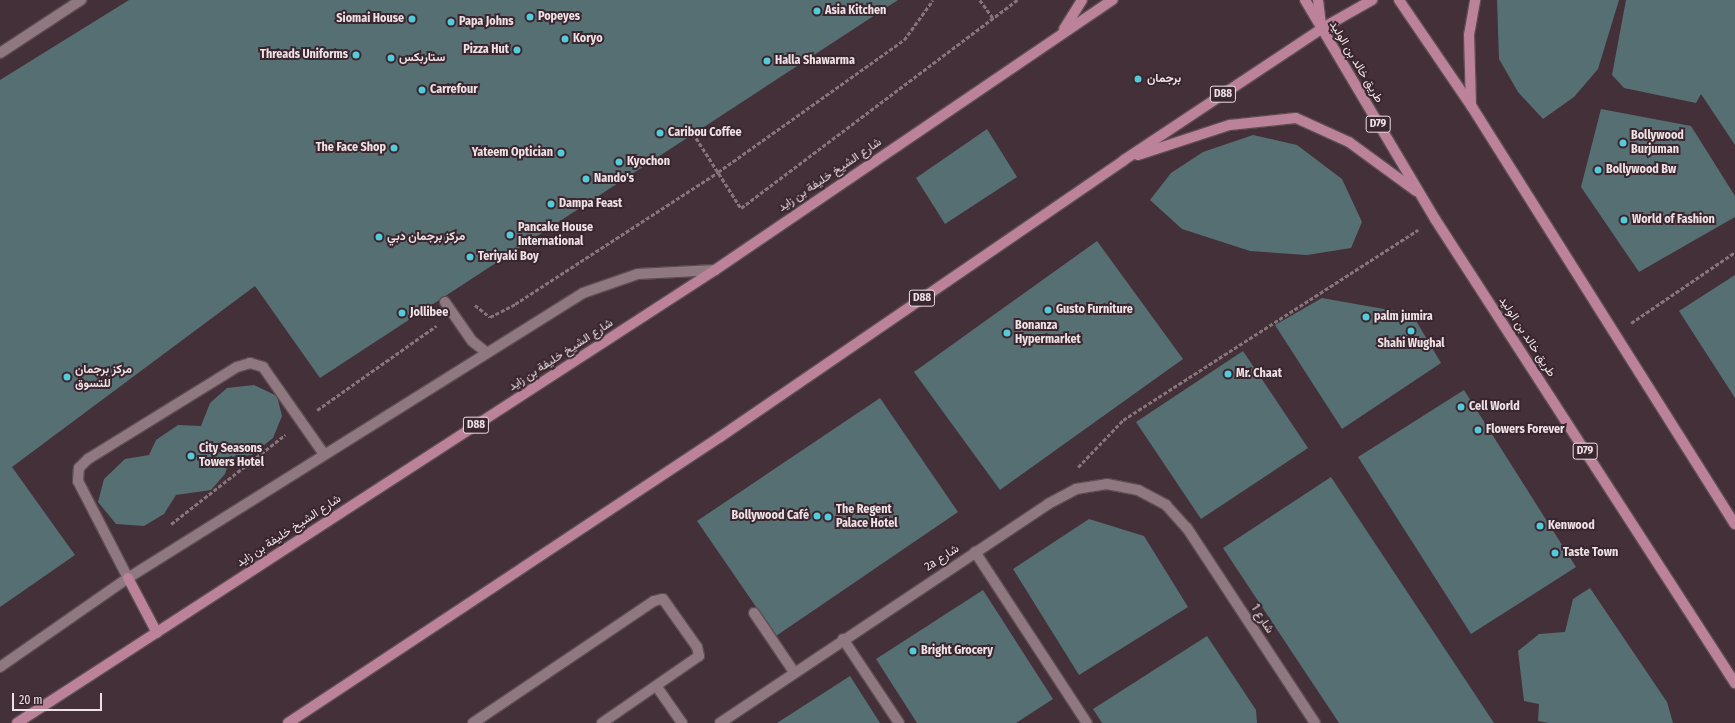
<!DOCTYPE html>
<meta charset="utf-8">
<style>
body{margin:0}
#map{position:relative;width:1735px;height:723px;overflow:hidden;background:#443038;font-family:"Fira Sans Condensed",Vazirmatn,sans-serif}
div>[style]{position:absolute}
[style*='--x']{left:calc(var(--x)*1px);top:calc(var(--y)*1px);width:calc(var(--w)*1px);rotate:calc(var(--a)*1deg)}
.building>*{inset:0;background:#556f73}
.path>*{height:2.5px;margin-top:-1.25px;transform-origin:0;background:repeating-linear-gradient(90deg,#86757b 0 4px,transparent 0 6px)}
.roads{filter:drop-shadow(1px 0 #5d4d53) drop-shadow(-1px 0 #5d4d53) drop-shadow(0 1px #5d4d53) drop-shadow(0 -1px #5d4d53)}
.minor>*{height:10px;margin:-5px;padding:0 5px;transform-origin:5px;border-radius:5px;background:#907881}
.major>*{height:10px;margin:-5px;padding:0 5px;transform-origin:5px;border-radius:5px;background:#bc8299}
.dots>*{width:11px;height:11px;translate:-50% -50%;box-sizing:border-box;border:2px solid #39262e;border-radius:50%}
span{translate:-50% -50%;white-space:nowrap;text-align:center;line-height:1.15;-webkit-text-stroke:4px #39262e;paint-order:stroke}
.shield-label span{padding:1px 3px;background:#39262e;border:1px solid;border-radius:3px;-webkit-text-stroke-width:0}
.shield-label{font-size:11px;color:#efe2e6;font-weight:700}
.poi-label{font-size:12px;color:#efe2e6;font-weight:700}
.left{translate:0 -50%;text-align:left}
.right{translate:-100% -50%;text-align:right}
.street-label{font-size:12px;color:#efe2e6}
.scale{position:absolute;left:12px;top:693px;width:90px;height:18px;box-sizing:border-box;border:2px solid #efe2e6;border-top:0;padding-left:5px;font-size:12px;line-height:14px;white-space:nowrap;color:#efe2e6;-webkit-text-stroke:3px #39262e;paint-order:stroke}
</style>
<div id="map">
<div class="building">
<div style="clip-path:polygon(129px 0,898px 0,320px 378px,255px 286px,12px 467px,75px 555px,0 607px,0 80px)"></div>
<div style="clip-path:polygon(1497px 0,1619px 0,1598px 69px,1574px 97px,1543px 119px,1518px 92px,1499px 59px)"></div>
<div style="clip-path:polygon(1626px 0,1735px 0,1735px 145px,1701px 94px,1696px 103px,1624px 88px,1612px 75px)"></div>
<div style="clip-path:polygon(1601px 109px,1691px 126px,1735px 196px,1735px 217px,1639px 272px,1581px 187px)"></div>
<div style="clip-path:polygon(987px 129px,1017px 177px,945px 224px,916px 178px)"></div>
<div style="clip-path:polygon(1253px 135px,1297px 145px,1342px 179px,1362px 222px,1351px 248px,1307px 255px,1250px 251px,1182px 229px,1150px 200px,1171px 173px,1203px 152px)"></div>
<div style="clip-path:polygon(1097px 241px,1183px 359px,1000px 490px,914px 372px)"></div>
<div style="clip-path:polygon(1735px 275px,1735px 398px,1679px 311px)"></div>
<div style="clip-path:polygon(1322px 298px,1412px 314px,1441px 363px,1342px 429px,1275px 325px)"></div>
<div style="clip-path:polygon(1243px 351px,1308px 448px,1201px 519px,1136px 422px)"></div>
<div style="clip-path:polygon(254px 385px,277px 396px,282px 416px,273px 438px,252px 455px,230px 457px,225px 474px,211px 490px,176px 495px,164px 514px,144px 526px,116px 524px,98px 502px,104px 479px,125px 459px,149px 455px,156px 440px,178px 425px,201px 426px,210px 403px,227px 388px)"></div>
<div style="clip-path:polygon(1464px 390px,1576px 567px,1471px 634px,1358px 457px)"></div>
<div style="clip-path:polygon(880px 398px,958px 512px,776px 636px,697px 521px)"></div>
<div style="clip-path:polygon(1331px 477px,1494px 723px,1339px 723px,1223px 548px)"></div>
<div style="clip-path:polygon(1089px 519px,1144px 536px,1188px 607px,1079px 675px,1013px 569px)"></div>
<div style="clip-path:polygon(1590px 588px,1667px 702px,1673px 723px,1549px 723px,1538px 721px,1539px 704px,1524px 701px,1518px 651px,1539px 634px,1565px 632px,1573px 599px)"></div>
<div style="clip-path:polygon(983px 590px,1053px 699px,1016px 723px,917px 723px,876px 659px)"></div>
<div style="clip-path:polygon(1207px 636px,1256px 710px,1257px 723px,1102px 723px,1093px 709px)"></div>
<div style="clip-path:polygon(850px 676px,880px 723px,777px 723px)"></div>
</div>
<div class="path">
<div style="--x:980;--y:0;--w:22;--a:54"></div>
<div style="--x:693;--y:133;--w:89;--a:57.4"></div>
<div style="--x:741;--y:208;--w:346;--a:-37"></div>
<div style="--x:475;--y:305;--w:19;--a:39"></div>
<div style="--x:490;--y:317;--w:28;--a:-27"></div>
<div style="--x:515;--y:304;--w:242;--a:-33"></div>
<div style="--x:718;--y:172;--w:228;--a:-35.4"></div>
<div style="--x:904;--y:40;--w:49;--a:-54.1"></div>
<div style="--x:1631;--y:323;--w:126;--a:-34.3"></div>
<div style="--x:317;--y:410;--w:146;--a:-35.2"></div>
<div style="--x:1078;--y:467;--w:65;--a:-46.2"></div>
<div style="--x:1123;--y:420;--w:351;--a:-32.8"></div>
<div style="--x:171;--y:524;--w:145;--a:-38"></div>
</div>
<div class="roads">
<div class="minor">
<div style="--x:0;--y:53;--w:97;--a:-33.2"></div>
<div style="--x:445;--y:302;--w:47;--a:55.3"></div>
<div style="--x:472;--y:341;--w:18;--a:38"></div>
<div style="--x:975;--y:552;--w:204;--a:56.8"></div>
<div style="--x:128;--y:578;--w:109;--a:-117.3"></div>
<div style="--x:78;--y:481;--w:13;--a:-86"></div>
<div style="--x:79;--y:468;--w:13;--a:-45"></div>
<div style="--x:88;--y:459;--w:175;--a:-31.7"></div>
<div style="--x:237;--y:367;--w:14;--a:-17"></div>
<div style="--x:250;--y:363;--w:14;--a:17"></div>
<div style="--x:263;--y:367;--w:106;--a:55"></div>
<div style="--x:754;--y:613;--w:71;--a:55.9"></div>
<div style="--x:843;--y:639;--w:101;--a:56.3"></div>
<div style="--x:0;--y:667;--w:156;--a:-34.8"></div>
<div style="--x:128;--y:578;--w:537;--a:-32.06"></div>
<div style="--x:583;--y:293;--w:58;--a:-19.1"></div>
<div style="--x:638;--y:274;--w:77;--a:-3"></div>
<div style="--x:657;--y:687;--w:44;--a:55.2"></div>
<div style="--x:473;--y:723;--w:218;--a:-34"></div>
<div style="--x:654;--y:601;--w:9;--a:-13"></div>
<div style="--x:663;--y:599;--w:59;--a:54.7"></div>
<div style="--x:697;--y:647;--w:9;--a:77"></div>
<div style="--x:699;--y:656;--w:118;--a:145.4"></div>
<div style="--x:720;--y:723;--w:394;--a:-33.7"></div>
<div style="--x:1048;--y:504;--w:32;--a:-28"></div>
<div style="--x:1076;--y:489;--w:31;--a:-9"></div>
<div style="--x:1107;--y:484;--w:32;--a:11"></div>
<div style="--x:1138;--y:490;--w:32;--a:28"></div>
<div style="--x:1166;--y:505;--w:31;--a:48"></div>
<div style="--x:1187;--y:528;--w:233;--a:56.7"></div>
</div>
<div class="major">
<div style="--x:1305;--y:0;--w:255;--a:59.3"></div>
<div style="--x:1435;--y:219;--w:553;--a:57.12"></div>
<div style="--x:1318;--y:0;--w:23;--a:83"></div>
<div style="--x:1399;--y:0;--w:130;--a:55.7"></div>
<div style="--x:1472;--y:107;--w:493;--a:57.8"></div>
<div style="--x:1064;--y:29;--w:34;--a:-58"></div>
<div style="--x:1471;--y:105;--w:70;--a:-91.6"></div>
<div style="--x:1469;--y:35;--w:36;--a:-80"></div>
<div style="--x:1138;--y:155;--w:97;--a:-18.1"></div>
<div style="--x:1230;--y:125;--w:66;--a:-6.1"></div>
<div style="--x:1296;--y:118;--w:58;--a:24.4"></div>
<div style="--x:1349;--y:142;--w:83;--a:36.2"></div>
<div style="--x:128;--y:578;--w:62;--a:62.2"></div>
<div style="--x:17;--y:723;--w:832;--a:-32.98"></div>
<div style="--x:715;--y:270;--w:481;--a:-34.2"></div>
<div style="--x:288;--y:723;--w:518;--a:-33.51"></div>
<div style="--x:720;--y:437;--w:490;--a:-34.4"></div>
<div style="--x:1124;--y:160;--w:237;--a:-33.6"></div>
<div style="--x:1321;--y:29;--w:59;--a:-29.6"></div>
</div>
</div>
<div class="dots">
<div style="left:817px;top:11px;background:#53cbdb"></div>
<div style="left:530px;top:17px;background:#53cbdb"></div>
<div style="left:412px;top:19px;background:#53cbdb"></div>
<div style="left:451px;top:22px;background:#53cbdb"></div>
<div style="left:565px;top:39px;background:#53cbdb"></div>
<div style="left:517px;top:50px;background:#53cbdb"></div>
<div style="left:356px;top:55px;background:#53cbdb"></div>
<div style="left:391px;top:58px;background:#53cbdb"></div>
<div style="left:767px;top:61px;background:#53cbdb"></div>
<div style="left:1138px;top:79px;background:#53cbdb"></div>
<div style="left:422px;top:90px;background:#53cbdb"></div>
<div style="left:660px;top:133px;background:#53cbdb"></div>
<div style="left:1623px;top:143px;background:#53cbdb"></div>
<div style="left:394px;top:148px;background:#53cbdb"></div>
<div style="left:561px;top:153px;background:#53cbdb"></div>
<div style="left:619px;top:162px;background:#53cbdb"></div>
<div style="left:1598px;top:170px;background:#53cbdb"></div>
<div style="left:586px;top:179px;background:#53cbdb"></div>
<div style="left:551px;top:204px;background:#53cbdb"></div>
<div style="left:1624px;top:220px;background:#53cbdb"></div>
<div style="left:510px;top:235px;background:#53cbdb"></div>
<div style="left:379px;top:237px;background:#53cbdb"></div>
<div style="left:470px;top:257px;background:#53cbdb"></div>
<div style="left:1048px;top:310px;background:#53cbdb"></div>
<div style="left:402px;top:313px;background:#53cbdb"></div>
<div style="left:1366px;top:317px;background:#53cbdb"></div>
<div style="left:1411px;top:331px;background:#53cbdb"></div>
<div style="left:1007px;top:333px;background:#53cbdb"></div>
<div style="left:1228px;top:374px;background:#53cbdb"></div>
<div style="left:67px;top:377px;background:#53cbdb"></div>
<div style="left:1461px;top:407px;background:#53cbdb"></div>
<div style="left:1478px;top:430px;background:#53cbdb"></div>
<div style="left:191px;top:456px;background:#53cbdb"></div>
<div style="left:817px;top:516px;background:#53cbdb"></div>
<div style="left:828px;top:517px;background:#53cbdb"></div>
<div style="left:1540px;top:526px;background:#53cbdb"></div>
<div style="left:1555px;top:553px;background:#53cbdb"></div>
<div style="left:913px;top:651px;background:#53cbdb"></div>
</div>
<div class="shield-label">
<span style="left:1223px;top:94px">D88</span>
<span style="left:1378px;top:124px">D79</span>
<span style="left:922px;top:298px">D88</span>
<span style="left:476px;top:425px">D88</span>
<span style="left:1585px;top:451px">D79</span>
</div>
<div class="poi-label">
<span class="left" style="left:825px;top:11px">Asia Kitchen</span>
<span class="left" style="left:538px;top:17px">Popeyes</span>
<span class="right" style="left:404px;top:19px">Siomai House</span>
<span class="left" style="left:459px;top:22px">Papa Johns</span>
<span class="left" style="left:573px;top:39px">Koryo</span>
<span class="right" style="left:509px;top:50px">Pizza Hut</span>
<span class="right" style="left:348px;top:55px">Threads Uniforms</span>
<span class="left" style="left:399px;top:58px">ستاربكس</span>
<span class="left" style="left:775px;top:61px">Halla Shawarma</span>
<span class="left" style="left:1147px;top:79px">برجمان</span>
<span class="left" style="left:430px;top:90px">Carrefour</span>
<span class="left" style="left:668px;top:133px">Caribou Coffee</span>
<span class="left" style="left:1631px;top:143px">Bollywood<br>Burjuman</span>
<span class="right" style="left:386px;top:148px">The Face Shop</span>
<span class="right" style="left:553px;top:153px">Yateem Optician</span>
<span class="left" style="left:627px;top:162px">Kyochon</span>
<span class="left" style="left:1606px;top:170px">Bollywood Bw</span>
<span class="left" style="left:594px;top:179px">Nando's</span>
<span class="left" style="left:559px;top:204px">Dampa Feast</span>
<span class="left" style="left:1632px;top:220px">World of Fashion</span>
<span class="left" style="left:518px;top:235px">Pancake House<br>International</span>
<span class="left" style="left:387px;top:237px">مركز برجمان دبي</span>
<span class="left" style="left:478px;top:257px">Teriyaki Boy</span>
<span class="left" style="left:1056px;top:310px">Gusto Furniture</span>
<span class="left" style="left:410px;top:313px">Jollibee</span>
<span class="left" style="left:1374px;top:317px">palm jumira</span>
<span class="left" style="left:1015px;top:333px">Bonanza<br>Hypermarket</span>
<span style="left:1411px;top:344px">Shahi Wughal</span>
<span class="left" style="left:75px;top:377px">مركز برجمان<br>للتسوق</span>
<span class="left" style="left:1236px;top:374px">Mr. Chaat</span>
<span class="left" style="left:1469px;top:407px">Cell World</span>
<span class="left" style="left:1486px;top:430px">Flowers Forever</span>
<span class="left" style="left:199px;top:456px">City Seasons<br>Towers Hotel</span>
<span class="left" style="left:836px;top:517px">The Regent<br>Palace Hotel</span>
<span class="right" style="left:809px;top:516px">Bollywood Café</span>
<span class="left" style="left:1548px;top:526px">Kenwood</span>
<span class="left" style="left:1563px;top:553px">Taste Town</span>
<span class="left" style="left:921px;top:651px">Bright Grocery</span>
</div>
<div class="street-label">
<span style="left:1356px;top:62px;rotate:59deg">طريق خالد بن الوليد</span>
<span style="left:830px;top:175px;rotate:-34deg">شارع الشيخ خليفة بن زايد</span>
<span style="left:1527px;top:337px;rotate:57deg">طريق خالد بن الوليد</span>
<span style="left:561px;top:355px;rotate:-33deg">شارع الشيخ خليفة بن زايد</span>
<span style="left:289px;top:531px;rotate:-33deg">شارع الشيخ خليفة بن زايد</span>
<span style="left:942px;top:558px;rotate:-33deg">2a شارع</span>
<span style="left:1262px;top:619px;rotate:57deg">شارع 1</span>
</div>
<div class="scale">20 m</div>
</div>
